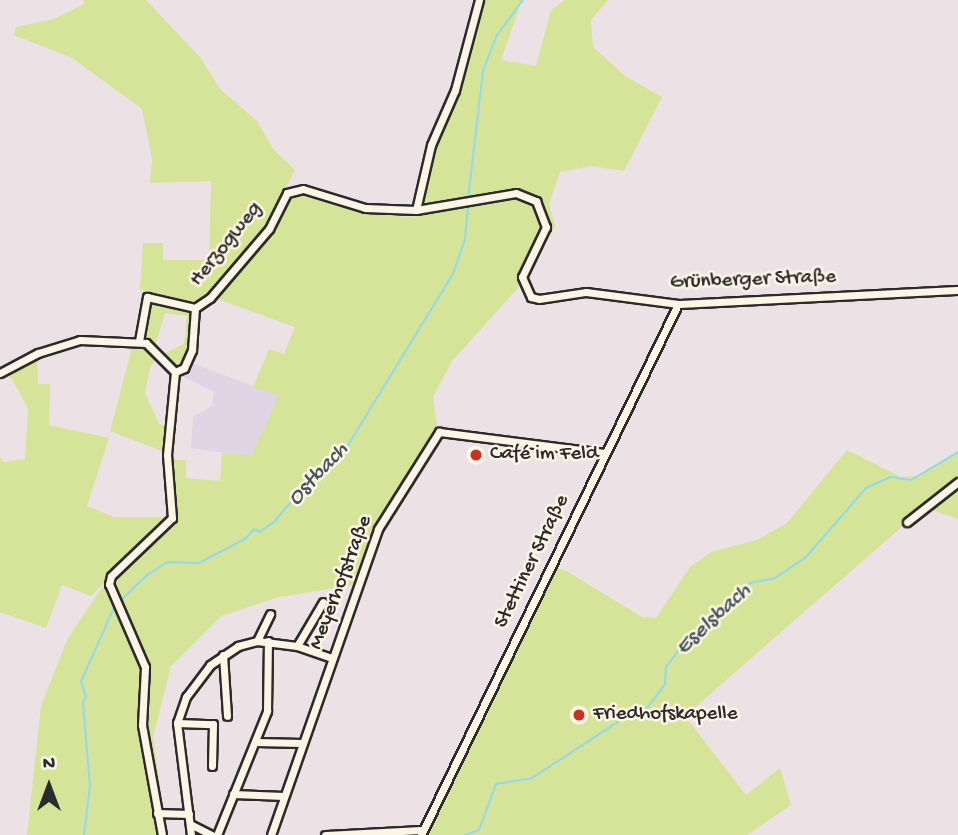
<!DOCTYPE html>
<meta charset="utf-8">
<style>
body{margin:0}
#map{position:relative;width:958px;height:835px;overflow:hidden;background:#ece2e5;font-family:"Gochi Hand",sans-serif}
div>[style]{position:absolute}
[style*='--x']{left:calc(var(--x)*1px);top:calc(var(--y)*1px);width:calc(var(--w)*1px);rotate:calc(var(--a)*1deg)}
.built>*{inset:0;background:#e1d4e5}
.green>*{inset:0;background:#d5e498}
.stream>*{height:2px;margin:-1px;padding:0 1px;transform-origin:1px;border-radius:1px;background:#8fd9f1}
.roads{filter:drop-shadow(2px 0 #2b2b2b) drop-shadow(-2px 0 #2b2b2b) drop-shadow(0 2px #2b2b2b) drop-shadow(0 -2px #2b2b2b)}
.minor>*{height:7px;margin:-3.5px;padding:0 3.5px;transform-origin:3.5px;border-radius:3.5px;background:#fcf5e5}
.dots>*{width:19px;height:19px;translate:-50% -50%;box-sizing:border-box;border:4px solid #fcf5e5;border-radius:50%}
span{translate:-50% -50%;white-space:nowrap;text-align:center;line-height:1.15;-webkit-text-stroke:5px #fcf5e5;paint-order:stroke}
.street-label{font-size:21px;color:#2b2b2b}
.poi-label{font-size:21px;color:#2b2b2b}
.left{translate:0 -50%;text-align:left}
.water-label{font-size:23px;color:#44565c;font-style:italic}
.north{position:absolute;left:14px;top:751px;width:70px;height:70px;-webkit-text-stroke:5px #fcf5e5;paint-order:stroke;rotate:0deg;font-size:19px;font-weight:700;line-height:28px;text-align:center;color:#2b2b2b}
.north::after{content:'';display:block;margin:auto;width:24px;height:32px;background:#2b2b2b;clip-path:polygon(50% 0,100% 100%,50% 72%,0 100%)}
</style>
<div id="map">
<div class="built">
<div style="clip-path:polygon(189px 362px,280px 396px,251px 457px,191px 448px,193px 417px,212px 406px,214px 392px,180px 375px)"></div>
</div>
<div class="green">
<div style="clip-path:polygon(83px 0,146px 0,200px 57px,220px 89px,257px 121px,274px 150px,295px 170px,265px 228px,203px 301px,188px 306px,140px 289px,143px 243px,163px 243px,163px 260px,209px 260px,211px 181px,150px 183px,152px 159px,142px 109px,72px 58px,14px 35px,16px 27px,54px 19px,84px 4px)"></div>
<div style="clip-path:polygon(477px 0,522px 0,501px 60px,536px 66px,551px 10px,565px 0,608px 0,591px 20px,593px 47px,625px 76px,662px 97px,624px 171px,591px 166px,560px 172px,549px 204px,555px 226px,528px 277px,452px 361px,433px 397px,437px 426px,375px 528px,354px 585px,279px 597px,221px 616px,171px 666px,153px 737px,167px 835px,27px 835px,41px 706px,68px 638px,101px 589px,172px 524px,171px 460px,186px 460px,186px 478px,220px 481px,222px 453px,251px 456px,279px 396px,253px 387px,269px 349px,284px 354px,295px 327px,217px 299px,216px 295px,263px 242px,285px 202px,298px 194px,369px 214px,410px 217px,520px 198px,520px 190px,507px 190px,421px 206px,414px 202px,430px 138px,453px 88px)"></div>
<div style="clip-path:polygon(154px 304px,188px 311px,193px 317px,190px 347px,176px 367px,163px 354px,184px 344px,187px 316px,165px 313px,155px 346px,143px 336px,148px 307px)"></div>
<div style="clip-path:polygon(133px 344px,147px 347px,158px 356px,150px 368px,145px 393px,159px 424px,166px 426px,165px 452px,110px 431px)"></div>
<div style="clip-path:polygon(37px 358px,38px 384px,50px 384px,49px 425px,109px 438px,87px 506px,114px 517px,170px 517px,91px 596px,62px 585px,46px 628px,0 612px,0 457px,3px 462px,25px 459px,28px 408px,9px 374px)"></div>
<div style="clip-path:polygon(847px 450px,901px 477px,917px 476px,958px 452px,958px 478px,685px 716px,746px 795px,780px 768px,791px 805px,747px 835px,424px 835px,549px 565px,568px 572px,642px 617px,656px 618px,690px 567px,711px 552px,757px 540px,787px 523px)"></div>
<div style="clip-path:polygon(958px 484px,958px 519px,927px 508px)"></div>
</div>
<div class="stream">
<div style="--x:468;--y:199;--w:129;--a:-83.3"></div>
<div style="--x:483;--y:71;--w:39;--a:-69"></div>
<div style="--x:497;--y:35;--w:44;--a:-53.4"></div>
<div style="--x:119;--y:602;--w:39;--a:-44"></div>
<div style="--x:147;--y:575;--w:25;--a:-32"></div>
<div style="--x:168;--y:562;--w:31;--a:2"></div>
<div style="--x:199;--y:563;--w:52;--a:-27.6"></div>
<div style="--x:245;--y:539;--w:13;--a:-48"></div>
<div style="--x:254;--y:529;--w:7;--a:27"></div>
<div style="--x:260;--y:532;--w:19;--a:-36"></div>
<div style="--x:275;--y:521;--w:55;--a:-50.2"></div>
<div style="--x:310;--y:479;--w:6;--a:9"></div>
<div style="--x:316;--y:480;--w:34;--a:-53"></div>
<div style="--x:336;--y:453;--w:9;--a:-18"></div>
<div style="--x:345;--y:450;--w:206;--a:-58.5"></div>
<div style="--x:453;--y:274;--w:36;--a:-71"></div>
<div style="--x:465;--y:240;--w:36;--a:-85"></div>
<div style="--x:84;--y:835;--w:49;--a:-83"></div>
<div style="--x:90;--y:786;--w:84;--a:-94.8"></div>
<div style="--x:83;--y:702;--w:6;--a:-59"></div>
<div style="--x:86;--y:697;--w:16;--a:-108"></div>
<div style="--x:81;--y:682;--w:84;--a:-66.2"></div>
<div style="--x:465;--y:835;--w:15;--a:-20"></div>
<div style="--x:479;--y:830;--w:49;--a:-69.7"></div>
<div style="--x:496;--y:784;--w:36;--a:-9"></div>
<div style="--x:532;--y:778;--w:110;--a:-33.1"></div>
<div style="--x:624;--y:718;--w:21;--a:-17"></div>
<div style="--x:644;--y:712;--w:35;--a:-53"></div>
<div style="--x:665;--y:684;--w:17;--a:-87"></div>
<div style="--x:666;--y:667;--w:25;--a:-53"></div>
<div style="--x:681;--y:647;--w:94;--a:-42.8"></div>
<div style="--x:750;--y:583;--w:25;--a:-11"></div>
<div style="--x:775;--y:578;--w:36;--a:-34"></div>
<div style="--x:805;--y:558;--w:93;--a:-48.9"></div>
<div style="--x:866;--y:488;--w:27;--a:-24"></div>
<div style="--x:891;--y:477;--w:20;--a:9"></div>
<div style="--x:911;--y:480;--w:55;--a:-30.8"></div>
</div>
<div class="roads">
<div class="minor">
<div style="--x:416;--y:210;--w:101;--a:-9.6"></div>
<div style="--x:516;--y:193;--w:22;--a:22"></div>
<div style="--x:536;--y:201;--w:28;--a:69"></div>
<div style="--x:546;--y:227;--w:55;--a:115.6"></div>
<div style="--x:522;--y:277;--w:22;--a:66"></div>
<div style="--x:531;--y:297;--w:8;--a:14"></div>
<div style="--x:539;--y:299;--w:48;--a:-8.5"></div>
<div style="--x:586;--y:292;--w:93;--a:7.4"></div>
<div style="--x:678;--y:304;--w:280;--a:-2.9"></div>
<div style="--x:139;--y:341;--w:45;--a:-79.7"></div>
<div style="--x:147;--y:297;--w:49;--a:12.9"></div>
<div style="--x:175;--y:372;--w:10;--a:-24"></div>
<div style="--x:184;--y:368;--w:20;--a:-66"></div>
<div style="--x:192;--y:350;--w:42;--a:-85.9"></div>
<div style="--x:195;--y:308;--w:18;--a:-34"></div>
<div style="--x:210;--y:298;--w:91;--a:-49.5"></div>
<div style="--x:269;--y:229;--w:40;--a:-63.4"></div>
<div style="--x:287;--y:193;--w:16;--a:-14"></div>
<div style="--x:303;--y:189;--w:65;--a:17"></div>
<div style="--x:365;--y:208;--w:51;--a:2.2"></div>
<div style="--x:416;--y:210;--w:67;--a:-77"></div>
<div style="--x:431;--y:145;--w:60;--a:-66.4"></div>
<div style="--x:455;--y:90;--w:93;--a:-75.1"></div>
<div style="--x:0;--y:373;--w:43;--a:-27.8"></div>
<div style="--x:38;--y:353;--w:44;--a:-17.2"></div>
<div style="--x:80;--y:340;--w:66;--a:2.6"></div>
<div style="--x:146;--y:343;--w:41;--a:45"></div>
<div style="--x:907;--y:522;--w:65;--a:-38.1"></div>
<div style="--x:257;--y:641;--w:30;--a:-64"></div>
<div style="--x:297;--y:646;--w:51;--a:-59.4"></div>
<div style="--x:223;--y:655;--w:61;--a:86.2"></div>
<div style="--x:177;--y:723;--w:36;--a:2"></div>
<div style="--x:213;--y:724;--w:42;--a:91.4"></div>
<div style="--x:256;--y:742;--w:46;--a:1.2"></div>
<div style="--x:233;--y:794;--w:51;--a:2.2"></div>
<div style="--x:157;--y:813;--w:32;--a:2"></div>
<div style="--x:190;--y:824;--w:25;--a:27"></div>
<div style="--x:162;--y:835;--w:112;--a:-100.3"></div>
<div style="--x:142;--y:725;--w:58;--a:-87"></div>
<div style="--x:145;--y:667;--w:90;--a:-113.4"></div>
<div style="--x:109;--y:584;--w:8;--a:-76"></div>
<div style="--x:111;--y:576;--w:84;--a:-43.6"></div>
<div style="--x:172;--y:518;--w:63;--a:-94.5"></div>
<div style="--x:167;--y:455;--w:83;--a:-84.5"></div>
<div style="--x:191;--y:835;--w:113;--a:-97.1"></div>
<div style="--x:177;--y:723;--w:28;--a:-71"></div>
<div style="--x:186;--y:697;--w:40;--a:-53"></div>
<div style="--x:210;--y:665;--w:34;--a:-34"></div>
<div style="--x:238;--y:646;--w:20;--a:-15"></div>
<div style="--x:257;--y:641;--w:40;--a:7.1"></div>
<div style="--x:297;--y:646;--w:36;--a:19"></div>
<div style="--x:217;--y:835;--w:134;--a:-68"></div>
<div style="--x:267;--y:711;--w:70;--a:-89.2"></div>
<div style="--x:271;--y:835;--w:324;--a:-70.7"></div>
<div style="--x:378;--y:529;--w:115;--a:-57.8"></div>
<div style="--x:439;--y:432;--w:167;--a:7.2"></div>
<div style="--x:325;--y:835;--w:97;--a:-3"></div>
<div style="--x:421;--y:835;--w:590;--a:-64.17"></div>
</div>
</div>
<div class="dots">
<div style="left:476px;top:455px;background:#c8321e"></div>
<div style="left:579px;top:715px;background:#c8321e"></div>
</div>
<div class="street-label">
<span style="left:227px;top:245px;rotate:-51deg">Herzogweg</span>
<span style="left:753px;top:281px;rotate:-2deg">Grünberger Straße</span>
<span style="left:533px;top:562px;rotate:-64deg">Stettiner Straße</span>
<span style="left:342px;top:583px;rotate:-69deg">Meyerhofstraße</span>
</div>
<div class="poi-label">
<span class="left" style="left:490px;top:455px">Café im Feld</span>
<span class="left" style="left:593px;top:715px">Friedhofskapelle</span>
</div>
<div class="water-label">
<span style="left:319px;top:475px;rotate:-47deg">Ostbach</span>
<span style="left:714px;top:620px;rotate:-43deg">Eselsbach</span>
</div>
<div class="north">N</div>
</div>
